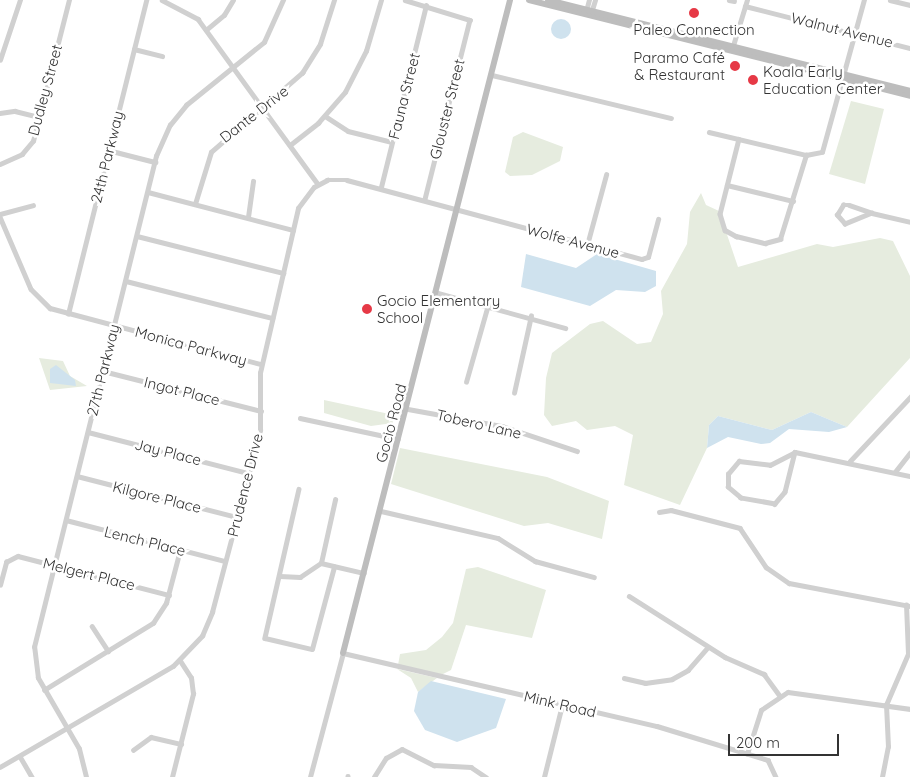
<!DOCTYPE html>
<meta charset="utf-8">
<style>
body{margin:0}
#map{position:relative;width:910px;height:777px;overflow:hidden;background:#fff;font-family:Quicksand,sans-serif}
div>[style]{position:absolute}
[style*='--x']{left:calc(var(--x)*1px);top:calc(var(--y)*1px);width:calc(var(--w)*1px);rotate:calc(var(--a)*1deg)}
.green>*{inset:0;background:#e6ecdf}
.water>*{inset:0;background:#cfe2ee}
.round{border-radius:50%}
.street>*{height:4.5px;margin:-2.25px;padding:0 2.25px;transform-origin:2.25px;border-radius:2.25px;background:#d0d0d0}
.secondary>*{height:6px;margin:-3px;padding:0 3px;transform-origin:3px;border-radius:3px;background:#bdbdbd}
.dots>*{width:14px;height:14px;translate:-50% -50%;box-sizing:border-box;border:2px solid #fff;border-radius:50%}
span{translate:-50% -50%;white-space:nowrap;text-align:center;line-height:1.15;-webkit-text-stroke:5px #fff;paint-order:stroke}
.poi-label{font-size:15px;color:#333}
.right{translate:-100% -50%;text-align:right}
.left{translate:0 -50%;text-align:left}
.street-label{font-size:15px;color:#333}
.scale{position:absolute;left:728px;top:734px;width:111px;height:22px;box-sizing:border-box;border:2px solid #333;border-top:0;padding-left:6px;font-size:15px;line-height:18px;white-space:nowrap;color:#333;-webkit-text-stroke:4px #fff;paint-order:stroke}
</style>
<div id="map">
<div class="green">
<div style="clip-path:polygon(851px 101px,884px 109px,865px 184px,829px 174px)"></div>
<div style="clip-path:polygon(523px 132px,563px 147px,560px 161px,532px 175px,510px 176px,505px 172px,513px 137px)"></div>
<div style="clip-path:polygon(701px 193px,706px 205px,719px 211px,738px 267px,817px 244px,833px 247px,880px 238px,893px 241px,910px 276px,910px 358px,847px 427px,811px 412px,772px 430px,718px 416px,709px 425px,707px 448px,680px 505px,624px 485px,633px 435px,615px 426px,587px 430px,576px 421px,552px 426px,544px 415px,546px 378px,552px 353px,590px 324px,603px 321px,637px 344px,651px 342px,663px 314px,661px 291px,687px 244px,690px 212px)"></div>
<div style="clip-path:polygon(39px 358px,63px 361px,70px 376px,87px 386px,50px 390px)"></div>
<div style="clip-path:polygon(324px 400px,394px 415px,393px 423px,371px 426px,324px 413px)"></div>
<div style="clip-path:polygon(400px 448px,547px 477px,609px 501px,602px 539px,548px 523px,524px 526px,391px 484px)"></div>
<div style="clip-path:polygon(478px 567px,546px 590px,532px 638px,466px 625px,451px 670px,441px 675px,398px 665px,400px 654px,426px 650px,442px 637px,453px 623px,466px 569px)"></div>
<div style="clip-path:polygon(397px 669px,437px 678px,418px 692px,411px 678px)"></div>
</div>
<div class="water">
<div class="round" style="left:551px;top:19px;width:20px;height:20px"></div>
<div style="clip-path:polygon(526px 254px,576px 268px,597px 254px,656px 271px,656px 286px,645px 292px,616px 290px,590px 306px,521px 287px)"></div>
<div style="clip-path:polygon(56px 365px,75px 380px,76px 386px,50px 383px,50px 369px)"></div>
<div style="clip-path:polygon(811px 412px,847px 427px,829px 432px,789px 429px,770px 443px,761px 444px,728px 437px,707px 448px,709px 425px,718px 416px,772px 430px)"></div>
<div style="clip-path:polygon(431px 681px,506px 699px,496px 728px,457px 742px,425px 730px,414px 711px,418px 692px)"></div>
</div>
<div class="street">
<div style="--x:162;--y:0;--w:41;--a:27.8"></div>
<div style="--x:198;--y:19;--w:204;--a:54"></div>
<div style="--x:405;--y:0;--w:68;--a:17.1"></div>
<div style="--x:470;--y:20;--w:185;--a:104.1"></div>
<div style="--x:729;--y:0;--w:5;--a:11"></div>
<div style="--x:890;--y:0;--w:21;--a:14"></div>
<div style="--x:745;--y:6;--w:170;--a:14.3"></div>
<div style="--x:592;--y:10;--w:10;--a:-73"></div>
<div style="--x:586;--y:11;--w:11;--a:-75"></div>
<div style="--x:206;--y:30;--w:23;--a:-40"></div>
<div style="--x:224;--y:15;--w:17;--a:-59"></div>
<div style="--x:134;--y:49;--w:29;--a:14"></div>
<div style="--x:732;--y:49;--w:51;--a:-73"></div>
<div style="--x:0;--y:60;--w:63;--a:-71.6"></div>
<div style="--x:492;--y:75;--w:184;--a:13.5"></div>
<div style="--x:0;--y:113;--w:15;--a:-8"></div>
<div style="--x:15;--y:111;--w:25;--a:14"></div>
<div style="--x:325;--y:116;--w:27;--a:33"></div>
<div style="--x:348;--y:131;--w:45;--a:14"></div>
<div style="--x:709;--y:132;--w:100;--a:13.3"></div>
<div style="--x:806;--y:155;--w:16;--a:-11"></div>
<div style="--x:822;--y:152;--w:158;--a:-74.6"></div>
<div style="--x:739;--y:139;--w:77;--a:104.2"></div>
<div style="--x:720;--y:214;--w:17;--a:73"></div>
<div style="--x:725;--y:230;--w:13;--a:29"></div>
<div style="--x:736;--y:236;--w:30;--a:14"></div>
<div style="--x:765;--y:243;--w:16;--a:-15"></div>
<div style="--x:780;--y:239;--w:88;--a:-72.8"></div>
<div style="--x:290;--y:145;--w:36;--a:-38"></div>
<div style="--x:318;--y:123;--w:41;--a:-48.9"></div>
<div style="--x:345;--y:92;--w:46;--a:-62.9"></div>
<div style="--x:366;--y:51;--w:53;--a:-73.6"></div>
<div style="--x:108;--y:150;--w:49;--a:14.3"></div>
<div style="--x:0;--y:164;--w:24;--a:-24"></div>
<div style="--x:22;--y:154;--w:17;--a:-50"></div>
<div style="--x:33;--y:141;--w:146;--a:-75.7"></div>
<div style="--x:727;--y:185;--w:68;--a:13.6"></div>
<div style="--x:381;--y:187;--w:187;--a:-76.1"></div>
<div style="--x:148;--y:192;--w:150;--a:14.7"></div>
<div style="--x:195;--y:204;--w:54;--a:-72.9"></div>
<div style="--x:211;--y:152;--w:121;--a:-41"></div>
<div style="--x:302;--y:73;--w:34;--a:-58"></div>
<div style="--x:320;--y:44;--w:46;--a:-72.3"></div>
<div style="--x:843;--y:205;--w:6;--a:0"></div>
<div style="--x:849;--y:205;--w:24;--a:19"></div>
<div style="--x:872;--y:213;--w:29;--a:158"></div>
<div style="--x:845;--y:224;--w:12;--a:-132"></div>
<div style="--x:837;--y:215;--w:12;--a:-59"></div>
<div style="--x:872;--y:213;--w:39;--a:13"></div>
<div style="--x:0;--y:214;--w:34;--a:-15"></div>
<div style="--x:0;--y:217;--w:78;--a:66.7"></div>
<div style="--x:31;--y:289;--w:27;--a:45"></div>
<div style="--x:50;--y:308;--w:218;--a:14.9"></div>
<div style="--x:248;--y:217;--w:36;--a:-82"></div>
<div style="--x:137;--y:236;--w:151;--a:14.2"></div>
<div style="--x:587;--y:245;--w:73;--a:-74.8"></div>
<div style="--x:126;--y:281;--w:151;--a:14.2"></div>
<div style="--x:438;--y:293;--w:132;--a:15.4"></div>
<div style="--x:68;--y:314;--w:324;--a:-76"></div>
<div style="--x:103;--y:371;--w:163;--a:14.2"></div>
<div style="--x:466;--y:382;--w:80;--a:-74.1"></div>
<div style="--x:514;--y:393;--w:79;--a:-77.6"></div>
<div style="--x:408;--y:409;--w:96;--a:10.3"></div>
<div style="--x:502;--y:426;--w:79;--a:18.4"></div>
<div style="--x:300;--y:418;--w:100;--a:12.1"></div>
<div style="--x:88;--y:432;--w:165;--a:14.4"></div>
<div style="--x:795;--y:452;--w:41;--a:104"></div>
<div style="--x:785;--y:492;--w:16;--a:130"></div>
<div style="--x:775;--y:504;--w:35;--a:-170"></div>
<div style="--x:741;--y:498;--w:17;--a:-140"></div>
<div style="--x:728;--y:487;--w:13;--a:-90"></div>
<div style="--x:728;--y:474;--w:17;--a:-50"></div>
<div style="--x:739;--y:461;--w:31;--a:7"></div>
<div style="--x:770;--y:465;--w:28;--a:-27"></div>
<div style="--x:795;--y:452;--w:117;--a:11.8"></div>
<div style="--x:850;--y:461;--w:88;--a:-46.8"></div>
<div style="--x:895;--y:472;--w:24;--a:-52"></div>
<div style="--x:77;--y:476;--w:165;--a:14.4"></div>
<div style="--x:299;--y:489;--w:153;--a:102.9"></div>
<div style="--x:265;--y:638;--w:48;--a:13.2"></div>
<div style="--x:312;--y:649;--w:85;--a:-75"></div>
<div style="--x:381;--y:511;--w:120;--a:13"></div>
<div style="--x:498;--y:538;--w:44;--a:31.9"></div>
<div style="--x:535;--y:561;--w:61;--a:15.2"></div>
<div style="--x:659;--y:512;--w:12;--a:-9"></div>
<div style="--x:671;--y:510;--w:71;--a:14.6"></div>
<div style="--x:740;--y:528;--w:47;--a:56.3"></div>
<div style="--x:766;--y:567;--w:28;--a:35"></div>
<div style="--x:789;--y:583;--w:123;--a:10.8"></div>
<div style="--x:66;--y:520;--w:164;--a:14.5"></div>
<div style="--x:321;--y:563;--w:44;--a:13.1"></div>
<div style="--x:280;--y:576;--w:20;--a:3"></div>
<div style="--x:300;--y:577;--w:25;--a:-34"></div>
<div style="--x:321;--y:563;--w:65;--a:-77.5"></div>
<div style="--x:0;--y:585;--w:24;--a:-75"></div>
<div style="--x:6;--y:562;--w:13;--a:-27"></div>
<div style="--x:18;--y:556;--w:156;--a:14.5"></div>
<div style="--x:629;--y:596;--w:114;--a:32.4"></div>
<div style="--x:725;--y:657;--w:43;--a:23.6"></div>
<div style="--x:764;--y:674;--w:26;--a:54"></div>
<div style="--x:92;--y:626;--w:30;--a:57"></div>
<div style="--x:624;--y:678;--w:22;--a:13"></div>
<div style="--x:645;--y:683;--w:27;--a:-8"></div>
<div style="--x:672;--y:679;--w:18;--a:-29"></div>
<div style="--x:688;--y:670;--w:30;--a:-49"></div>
<div style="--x:44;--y:690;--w:128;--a:-31.6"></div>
<div style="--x:153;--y:623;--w:24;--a:-57"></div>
<div style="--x:166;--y:603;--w:55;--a:-75.2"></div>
<div style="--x:133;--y:750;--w:22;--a:-36"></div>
<div style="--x:151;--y:737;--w:31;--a:13"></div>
<div style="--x:747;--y:754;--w:46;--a:-72.3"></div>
<div style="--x:761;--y:710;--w:32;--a:-34"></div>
<div style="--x:788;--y:692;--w:123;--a:7.9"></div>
<div style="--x:21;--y:758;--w:22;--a:60"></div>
<div style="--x:0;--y:767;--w:200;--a:-30.3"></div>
<div style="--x:173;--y:666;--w:42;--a:-46"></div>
<div style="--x:202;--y:636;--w:26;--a:-67"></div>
<div style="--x:212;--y:612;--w:188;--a:-75.2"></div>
<div style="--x:260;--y:430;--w:57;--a:-90"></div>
<div style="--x:260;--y:373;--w:169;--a:-77"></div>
<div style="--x:298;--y:208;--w:26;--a:-53"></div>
<div style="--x:314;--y:187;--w:15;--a:-28"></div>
<div style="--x:327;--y:180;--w:20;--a:0"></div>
<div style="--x:347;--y:180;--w:305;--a:15"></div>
<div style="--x:642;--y:259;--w:6;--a:-18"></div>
<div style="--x:648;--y:257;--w:39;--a:-75"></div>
<div style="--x:348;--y:776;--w:1;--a:90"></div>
<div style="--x:86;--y:777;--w:29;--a:-104"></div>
<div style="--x:79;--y:749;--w:82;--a:-120"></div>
<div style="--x:38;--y:678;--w:31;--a:-97"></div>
<div style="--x:34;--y:647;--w:506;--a:-76.05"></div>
<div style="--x:156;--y:156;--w:34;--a:-66"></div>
<div style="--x:170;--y:125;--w:26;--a:-51"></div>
<div style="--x:186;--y:105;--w:100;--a:-38.9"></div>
<div style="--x:264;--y:42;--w:46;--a:-65.7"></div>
<div style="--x:172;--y:777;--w:86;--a:-75.8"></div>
<div style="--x:193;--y:694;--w:16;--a:-97"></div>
<div style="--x:191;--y:678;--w:20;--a:-123"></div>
<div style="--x:310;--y:777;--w:128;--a:-75.1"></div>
<div style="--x:343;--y:653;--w:322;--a:13.1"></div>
<div style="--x:657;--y:726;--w:116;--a:17"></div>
<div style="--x:768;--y:760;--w:19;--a:65"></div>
<div style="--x:374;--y:777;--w:22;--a:-58"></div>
<div style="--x:386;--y:758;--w:18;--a:-29"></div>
<div style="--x:402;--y:749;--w:36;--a:27"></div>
<div style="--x:434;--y:765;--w:37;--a:3"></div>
<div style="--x:471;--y:767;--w:18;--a:34"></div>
<div style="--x:544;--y:777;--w:74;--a:-76"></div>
<div style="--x:882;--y:777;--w:31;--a:-79"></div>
<div style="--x:888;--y:747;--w:42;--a:-92.7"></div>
<div style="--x:886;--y:705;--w:56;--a:-66.7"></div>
<div style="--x:908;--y:654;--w:49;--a:-92.3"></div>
</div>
<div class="secondary">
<div style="--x:529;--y:0;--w:393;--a:14.1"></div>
<div style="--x:548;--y:0;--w:373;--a:14.1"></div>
<div style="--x:343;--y:653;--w:674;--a:-75.65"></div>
</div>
<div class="dots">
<div style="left:694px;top:13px;background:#e63946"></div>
<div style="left:735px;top:66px;background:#e63946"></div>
<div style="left:753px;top:80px;background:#e63946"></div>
<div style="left:367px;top:309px;background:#e63946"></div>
</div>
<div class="poi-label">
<span style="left:694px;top:30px">Paleo Connection</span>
<span class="right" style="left:725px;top:66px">Paramo Café<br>&amp; Restaurant</span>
<span class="left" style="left:763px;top:80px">Koala Early<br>Education Center</span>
<span class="left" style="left:377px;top:309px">Gocio Elementary<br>School</span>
</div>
<div class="street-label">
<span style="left:842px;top:30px;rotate:14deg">Walnut Avenue</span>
<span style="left:45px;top:90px;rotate:-75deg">Dudley Street</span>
<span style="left:404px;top:96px;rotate:-76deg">Fauna Street</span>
<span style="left:447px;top:109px;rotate:-76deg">Glouster Street</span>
<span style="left:254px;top:114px;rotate:-38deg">Dante Drive</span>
<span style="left:107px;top:157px;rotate:-76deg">24th Parkway</span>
<span style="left:573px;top:241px;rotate:15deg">Wolfe Avenue</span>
<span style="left:191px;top:346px;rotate:15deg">Monica Parkway</span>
<span style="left:103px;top:370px;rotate:-76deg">27th Parkway</span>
<span style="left:182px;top:391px;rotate:14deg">Ingot Place</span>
<span style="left:391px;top:423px;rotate:-75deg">Gocio Road</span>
<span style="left:479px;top:424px;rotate:13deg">Tobero Lane</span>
<span style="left:168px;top:452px;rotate:14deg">Jay Place</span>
<span style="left:245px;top:485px;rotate:-76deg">Prudence Drive</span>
<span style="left:157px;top:497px;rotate:14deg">Kilgore Place</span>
<span style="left:145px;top:541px;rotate:14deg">Lench Place</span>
<span style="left:89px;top:574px;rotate:14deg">Melgert Place</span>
<span style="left:560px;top:704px;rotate:13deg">Mink Road</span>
</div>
<div class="scale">200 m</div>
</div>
